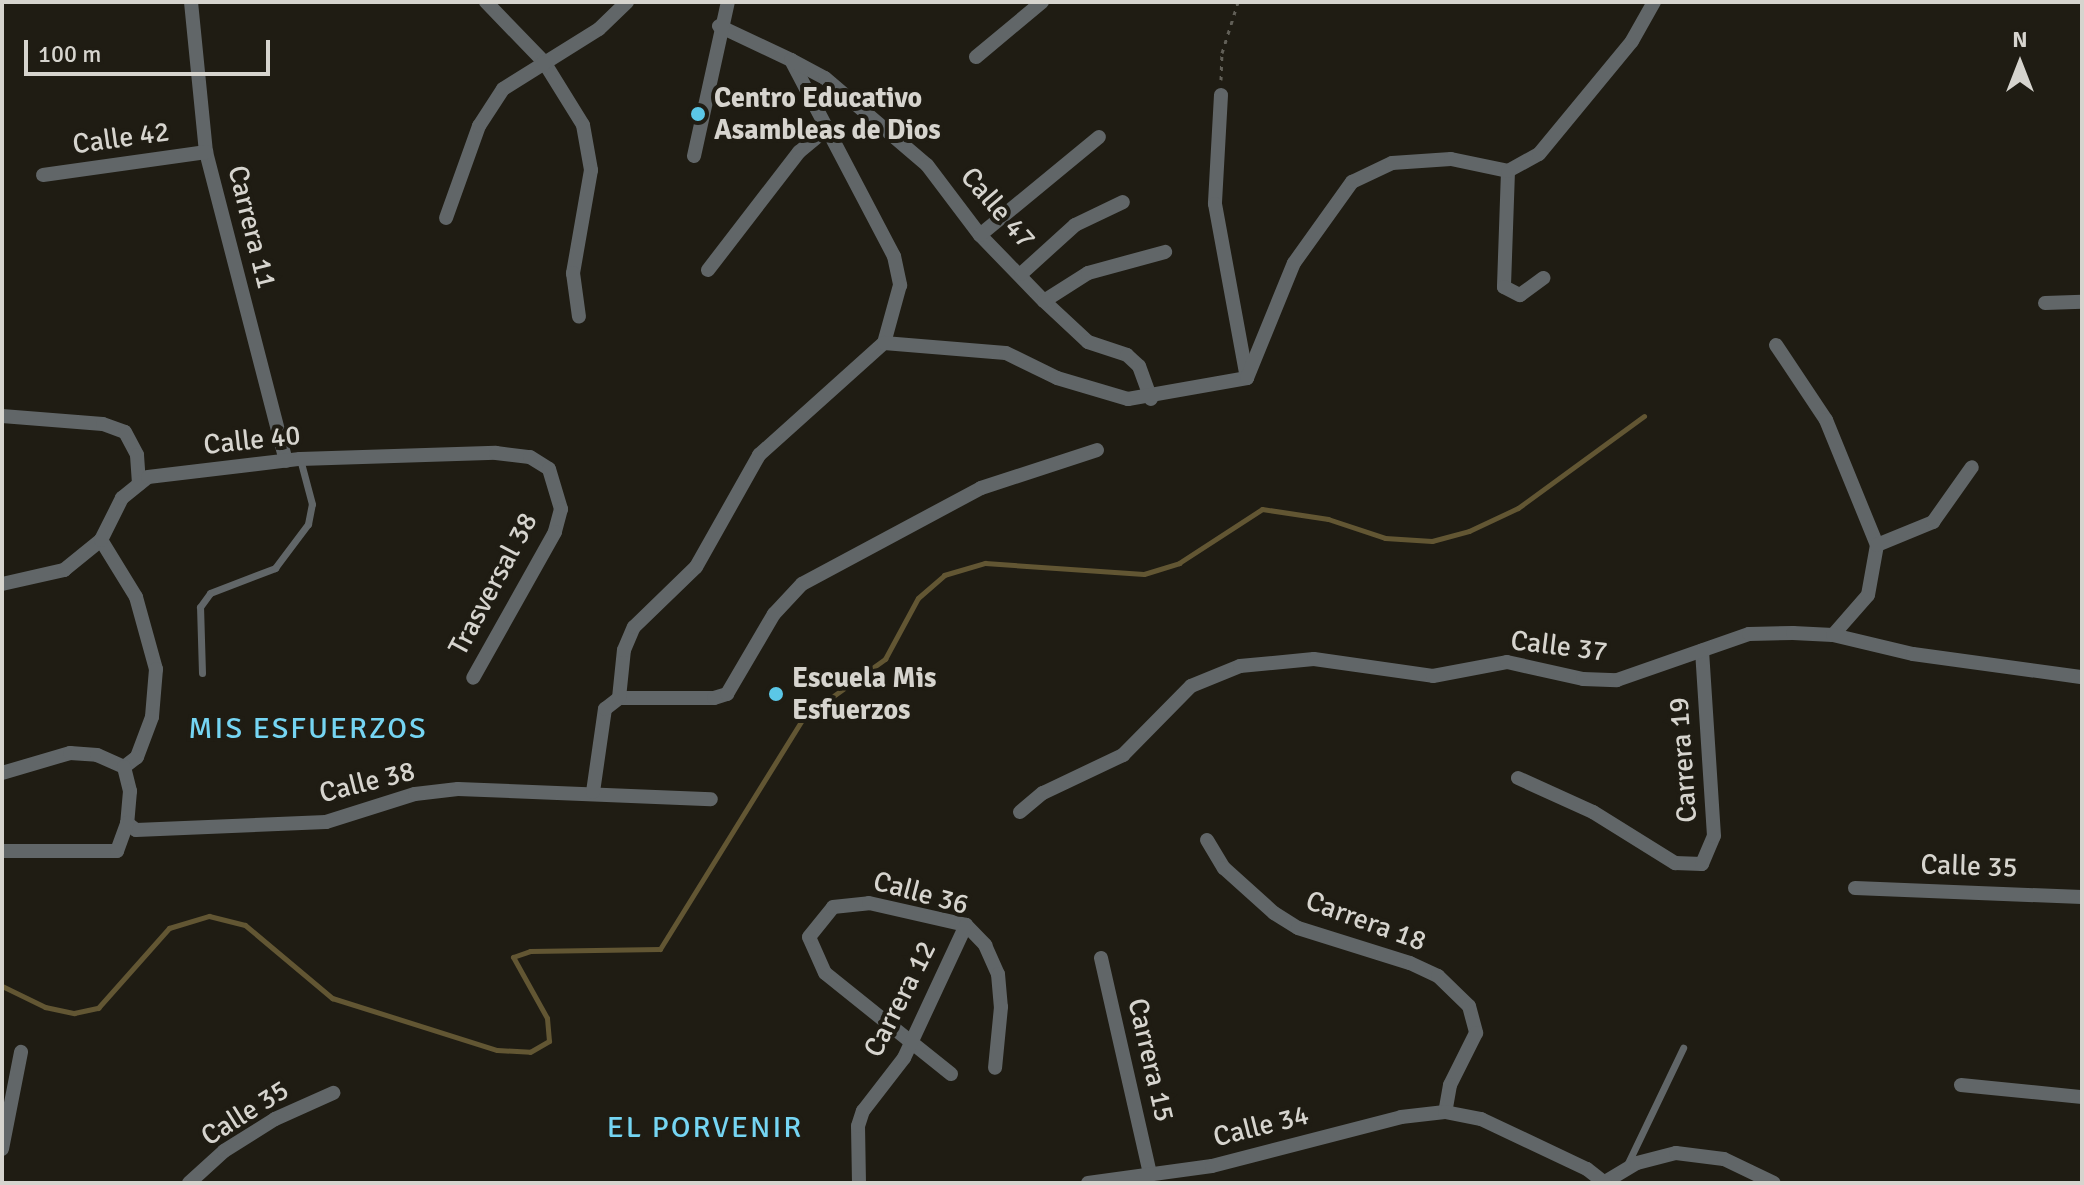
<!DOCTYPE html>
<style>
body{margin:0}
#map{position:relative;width:2084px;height:1185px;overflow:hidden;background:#1f1c13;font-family:Signika,sans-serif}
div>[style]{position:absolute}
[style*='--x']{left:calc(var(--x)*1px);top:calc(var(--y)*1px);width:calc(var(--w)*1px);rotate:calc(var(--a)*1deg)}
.stream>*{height:5px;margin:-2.5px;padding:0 2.5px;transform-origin:2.5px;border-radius:2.5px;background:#625633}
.path>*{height:3px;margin-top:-1.5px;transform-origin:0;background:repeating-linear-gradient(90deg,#615f57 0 4px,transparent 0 10px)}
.service>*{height:7px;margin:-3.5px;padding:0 3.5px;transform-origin:3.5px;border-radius:3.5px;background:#616668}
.minor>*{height:14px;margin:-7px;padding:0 7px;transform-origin:7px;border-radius:7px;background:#616668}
.dots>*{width:22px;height:22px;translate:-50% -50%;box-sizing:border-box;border:4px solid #1f1c13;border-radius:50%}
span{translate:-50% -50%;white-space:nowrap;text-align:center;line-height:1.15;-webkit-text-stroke:8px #1f1c13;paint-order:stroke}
.poi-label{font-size:28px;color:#d6d4ce;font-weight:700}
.left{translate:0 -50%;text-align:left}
.street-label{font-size:28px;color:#d6d4ce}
.neighbourhood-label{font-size:30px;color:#75d5f3;letter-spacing:2px}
.frame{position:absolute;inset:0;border:4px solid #d6d4ce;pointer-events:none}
.north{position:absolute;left:1980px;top:24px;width:80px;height:80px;-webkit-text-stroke:6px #1f1c13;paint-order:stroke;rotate:0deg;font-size:22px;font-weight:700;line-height:32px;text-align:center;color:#d6d4ce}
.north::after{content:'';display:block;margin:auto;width:28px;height:36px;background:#d6d4ce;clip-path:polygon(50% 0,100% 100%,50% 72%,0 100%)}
.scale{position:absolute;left:24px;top:40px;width:246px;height:36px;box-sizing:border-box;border:4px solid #d6d4ce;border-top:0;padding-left:10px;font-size:24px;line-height:28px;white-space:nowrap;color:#d6d4ce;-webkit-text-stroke:6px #1f1c13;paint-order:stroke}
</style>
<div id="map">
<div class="stream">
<div style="--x:2;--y:986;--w:48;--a:26"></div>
<div style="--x:45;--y:1007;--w:30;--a:12"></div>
<div style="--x:74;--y:1013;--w:25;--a:-12"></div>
<div style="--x:98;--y:1008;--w:107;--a:-48.4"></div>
<div style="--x:169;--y:928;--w:42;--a:-16.7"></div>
<div style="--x:209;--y:916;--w:37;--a:14"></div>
<div style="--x:245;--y:925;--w:114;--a:40"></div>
<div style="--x:332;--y:998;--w:173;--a:17.5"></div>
<div style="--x:497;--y:1050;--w:33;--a:3"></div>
<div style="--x:530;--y:1052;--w:22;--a:-30"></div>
<div style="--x:549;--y:1041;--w:23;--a:-95"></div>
<div style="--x:547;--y:1018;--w:70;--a:-119.1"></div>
<div style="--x:513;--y:957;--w:18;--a:-19"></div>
<div style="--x:530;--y:951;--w:130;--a:-0.9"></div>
<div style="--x:660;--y:949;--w:273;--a:-58.2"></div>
<div style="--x:804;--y:717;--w:100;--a:-35.6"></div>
<div style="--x:885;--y:659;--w:69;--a:-61.6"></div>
<div style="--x:918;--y:598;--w:35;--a:-41"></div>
<div style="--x:944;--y:575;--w:43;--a:-16.3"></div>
<div style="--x:985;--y:563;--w:159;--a:4"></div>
<div style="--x:1144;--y:574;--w:37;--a:-17"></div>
<div style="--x:1179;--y:563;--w:99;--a:-33"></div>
<div style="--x:1262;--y:509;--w:67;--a:8.6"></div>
<div style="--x:1328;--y:519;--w:60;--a:18.4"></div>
<div style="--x:1385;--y:538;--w:47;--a:3.7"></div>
<div style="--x:1432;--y:541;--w:38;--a:-15"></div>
<div style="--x:1469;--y:531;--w:54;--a:-25.1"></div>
<div style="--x:1518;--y:508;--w:156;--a:-36.1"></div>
</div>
<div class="path">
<div style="--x:1221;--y:80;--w:27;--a:-88"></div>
<div style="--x:1222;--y:53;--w:53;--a:-72.6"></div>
</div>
<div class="service">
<div style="--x:202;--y:673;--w:66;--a:-91.7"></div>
<div style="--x:200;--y:607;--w:17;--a:-54"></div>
<div style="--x:210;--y:593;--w:70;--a:-21"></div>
<div style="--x:275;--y:568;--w:55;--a:-53.1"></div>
<div style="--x:308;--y:524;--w:20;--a:-79"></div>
<div style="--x:312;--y:504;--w:47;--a:-104.9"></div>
<div style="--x:1627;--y:1165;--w:130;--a:-64.4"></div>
</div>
<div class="minor">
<div style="--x:191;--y:2;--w:151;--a:84.3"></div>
<div style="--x:206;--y:152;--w:319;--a:75.5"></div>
<div style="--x:486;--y:2;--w:83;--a:46"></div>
<div style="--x:544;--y:62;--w:74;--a:58.2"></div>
<div style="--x:583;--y:125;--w:46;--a:79.9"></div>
<div style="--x:591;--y:170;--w:105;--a:99.9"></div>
<div style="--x:573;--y:273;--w:44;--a:82.2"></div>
<div style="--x:719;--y:26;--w:80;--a:25.3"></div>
<div style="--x:791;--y:60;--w:221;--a:62.3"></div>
<div style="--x:894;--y:256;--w:30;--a:78"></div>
<div style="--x:900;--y:285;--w:60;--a:105.4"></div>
<div style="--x:976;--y:57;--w:86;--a:-39.8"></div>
<div style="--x:791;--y:60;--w:38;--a:28"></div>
<div style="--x:825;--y:78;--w:134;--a:40.5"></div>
<div style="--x:927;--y:165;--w:88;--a:52.9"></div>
<div style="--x:980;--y:235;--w:92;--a:45.9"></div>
<div style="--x:1044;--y:301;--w:60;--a:43"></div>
<div style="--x:1088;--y:342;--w:41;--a:18.4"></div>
<div style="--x:1127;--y:355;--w:16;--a:43"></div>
<div style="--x:1139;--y:366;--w:35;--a:70"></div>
<div style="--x:1221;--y:95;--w:109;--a:93.2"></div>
<div style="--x:1215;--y:204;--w:177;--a:79.6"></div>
<div style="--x:694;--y:156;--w:158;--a:-77.6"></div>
<div style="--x:1508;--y:171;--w:116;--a:92"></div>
<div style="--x:1504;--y:287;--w:18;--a:27"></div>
<div style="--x:1520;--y:295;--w:29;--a:-36"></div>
<div style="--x:43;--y:175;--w:165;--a:-8"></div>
<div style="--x:446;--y:218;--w:98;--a:-70.3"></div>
<div style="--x:479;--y:126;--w:44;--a:-57"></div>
<div style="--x:503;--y:89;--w:113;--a:-32"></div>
<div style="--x:599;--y:29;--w:39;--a:-44"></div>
<div style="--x:980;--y:235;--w:154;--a:-39.5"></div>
<div style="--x:708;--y:270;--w:149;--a:-52.4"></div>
<div style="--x:799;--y:152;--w:33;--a:-40"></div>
<div style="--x:1021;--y:274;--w:73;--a:-42.2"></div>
<div style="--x:1075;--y:225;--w:53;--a:-25.6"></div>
<div style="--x:1044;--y:301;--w:52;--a:-32.5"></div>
<div style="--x:1088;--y:273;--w:80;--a:-15.3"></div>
<div style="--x:2045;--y:303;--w:37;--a:-2"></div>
<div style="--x:1776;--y:345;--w:90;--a:56.3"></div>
<div style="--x:1826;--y:420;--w:135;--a:67.8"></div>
<div style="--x:2;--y:416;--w:101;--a:4.5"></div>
<div style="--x:103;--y:424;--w:23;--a:20"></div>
<div style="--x:125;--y:432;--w:26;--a:62"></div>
<div style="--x:137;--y:455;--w:29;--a:86"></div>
<div style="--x:101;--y:540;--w:67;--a:58.4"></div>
<div style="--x:136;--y:597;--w:75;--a:74.5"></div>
<div style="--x:156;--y:669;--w:48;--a:94.8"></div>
<div style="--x:152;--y:717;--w:43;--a:110.6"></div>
<div style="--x:137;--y:757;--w:16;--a:142"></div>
<div style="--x:2;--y:584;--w:64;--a:-12.7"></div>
<div style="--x:64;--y:570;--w:48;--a:-39"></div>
<div style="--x:101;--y:540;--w:47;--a:-63.4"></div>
<div style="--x:122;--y:498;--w:33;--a:-39"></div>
<div style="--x:148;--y:477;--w:153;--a:-6.8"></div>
<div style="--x:300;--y:459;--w:196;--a:-1.8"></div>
<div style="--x:496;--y:453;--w:34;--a:7"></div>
<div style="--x:530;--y:457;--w:22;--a:32"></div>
<div style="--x:549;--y:469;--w:42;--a:73.3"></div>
<div style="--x:561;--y:509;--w:24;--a:105"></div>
<div style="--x:555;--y:532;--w:167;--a:119.3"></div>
<div style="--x:1833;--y:635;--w:53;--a:-48.8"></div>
<div style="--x:1868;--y:595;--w:51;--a:-79.8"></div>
<div style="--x:1877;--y:545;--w:61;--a:-22.3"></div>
<div style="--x:1933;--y:522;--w:67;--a:-54.7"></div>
<div style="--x:619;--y:698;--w:95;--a:0"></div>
<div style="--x:714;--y:698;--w:14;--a:-17"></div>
<div style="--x:727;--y:694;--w:93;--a:-59.6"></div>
<div style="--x:774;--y:614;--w:41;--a:-47"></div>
<div style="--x:802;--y:584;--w:203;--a:-28.2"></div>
<div style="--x:981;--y:488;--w:122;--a:-18.1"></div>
<div style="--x:2;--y:773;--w:71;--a:-16.4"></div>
<div style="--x:70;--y:753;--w:27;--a:4"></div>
<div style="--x:97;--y:755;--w:30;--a:24"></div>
<div style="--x:124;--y:767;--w:25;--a:76"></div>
<div style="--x:130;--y:791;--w:32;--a:95"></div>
<div style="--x:127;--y:823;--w:11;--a:38"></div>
<div style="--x:136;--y:830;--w:190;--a:-2.4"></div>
<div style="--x:326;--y:822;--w:93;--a:-17.5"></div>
<div style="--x:415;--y:794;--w:43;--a:-6.6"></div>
<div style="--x:458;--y:789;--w:253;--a:2.3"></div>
<div style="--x:1518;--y:778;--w:82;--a:24.4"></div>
<div style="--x:1593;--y:812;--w:97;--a:31.9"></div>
<div style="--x:1675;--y:863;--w:27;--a:2"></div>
<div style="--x:1702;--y:864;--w:30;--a:-67"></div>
<div style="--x:1714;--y:836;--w:186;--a:-93.7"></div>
<div style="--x:593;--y:792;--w:84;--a:-81.8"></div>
<div style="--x:605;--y:709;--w:18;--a:-38"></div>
<div style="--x:619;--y:698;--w:48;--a:-84.1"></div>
<div style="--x:624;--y:650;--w:25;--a:-67"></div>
<div style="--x:634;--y:627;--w:86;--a:-44.1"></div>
<div style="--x:696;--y:567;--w:129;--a:-60.6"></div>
<div style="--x:759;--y:455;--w:168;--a:-41.9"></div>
<div style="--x:884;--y:343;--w:122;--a:4.7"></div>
<div style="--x:1006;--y:353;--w:57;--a:26.1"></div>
<div style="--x:1057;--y:378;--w:74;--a:16.5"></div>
<div style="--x:1128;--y:399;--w:121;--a:-10"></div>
<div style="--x:1247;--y:378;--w:124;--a:-67.8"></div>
<div style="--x:1294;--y:263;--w:100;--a:-54.4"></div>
<div style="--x:1352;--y:182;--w:44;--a:-25.4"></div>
<div style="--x:1392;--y:163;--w:59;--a:-3.9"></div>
<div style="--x:1451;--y:159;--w:58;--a:11.9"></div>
<div style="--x:1508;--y:171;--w:35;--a:-29"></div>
<div style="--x:1539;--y:154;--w:146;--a:-50.5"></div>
<div style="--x:1632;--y:41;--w:45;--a:-60.6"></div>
<div style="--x:1020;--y:812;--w:30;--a:-40"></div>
<div style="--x:1043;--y:793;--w:89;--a:-25.4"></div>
<div style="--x:1123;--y:755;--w:97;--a:-45.4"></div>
<div style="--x:1191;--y:686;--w:53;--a:-22.2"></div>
<div style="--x:1240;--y:666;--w:74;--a:-5.4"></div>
<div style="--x:1314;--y:659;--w:120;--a:8.1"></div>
<div style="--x:1433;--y:676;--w:75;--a:-10.7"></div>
<div style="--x:1507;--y:662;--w:78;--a:12.6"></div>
<div style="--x:1583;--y:679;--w:34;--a:2"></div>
<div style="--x:1617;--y:680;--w:140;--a:-19.2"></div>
<div style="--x:1749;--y:634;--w:44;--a:-1.3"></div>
<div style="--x:1793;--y:633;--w:40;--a:2.9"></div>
<div style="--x:1833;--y:635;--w:82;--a:13.4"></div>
<div style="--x:1913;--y:654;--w:171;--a:7.8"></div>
<div style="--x:1207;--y:840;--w:33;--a:59"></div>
<div style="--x:1224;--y:868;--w:67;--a:42"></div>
<div style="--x:1274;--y:913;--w:28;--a:32"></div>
<div style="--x:1298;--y:928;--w:117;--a:17.4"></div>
<div style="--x:1410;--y:963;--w:31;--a:25"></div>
<div style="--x:1438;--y:976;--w:43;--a:44.1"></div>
<div style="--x:1469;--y:1006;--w:28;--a:75"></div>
<div style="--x:1476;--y:1033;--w:58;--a:116.6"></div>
<div style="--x:1450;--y:1085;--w:27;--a:100"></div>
<div style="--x:2;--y:851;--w:115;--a:0"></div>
<div style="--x:117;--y:851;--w:30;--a:-70"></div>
<div style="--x:1855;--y:888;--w:227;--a:2.3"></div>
<div style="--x:1101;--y:958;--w:221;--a:77.2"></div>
<div style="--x:951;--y:1074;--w:161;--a:-141.3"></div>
<div style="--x:825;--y:973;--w:39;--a:-114"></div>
<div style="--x:809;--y:937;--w:38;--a:-51"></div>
<div style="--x:833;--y:907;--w:36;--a:-6"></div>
<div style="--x:869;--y:903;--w:99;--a:12.8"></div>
<div style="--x:966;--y:925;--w:28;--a:46"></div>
<div style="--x:985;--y:945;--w:32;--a:66"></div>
<div style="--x:998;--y:974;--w:33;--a:85"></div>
<div style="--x:1001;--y:1007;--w:61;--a:95.6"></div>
<div style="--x:1961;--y:1085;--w:122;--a:5.7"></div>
<div style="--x:2;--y:1149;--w:99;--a:-78.9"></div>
<div style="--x:1605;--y:1182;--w:37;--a:-31"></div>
<div style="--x:1637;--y:1163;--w:40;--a:-14.4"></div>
<div style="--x:1676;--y:1153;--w:48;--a:7.1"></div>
<div style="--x:1724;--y:1159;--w:55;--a:25.6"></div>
<div style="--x:189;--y:1183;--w:47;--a:-42.4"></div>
<div style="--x:224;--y:1151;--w:60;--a:-32.1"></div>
<div style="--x:275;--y:1119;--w:64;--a:-24.1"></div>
<div style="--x:859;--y:1183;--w:57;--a:-91"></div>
<div style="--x:858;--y:1126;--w:16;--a:-72"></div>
<div style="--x:863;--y:1111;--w:67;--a:-52.3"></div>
<div style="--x:904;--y:1058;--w:147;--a:-65"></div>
<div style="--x:1088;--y:1183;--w:125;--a:-7.8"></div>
<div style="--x:1212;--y:1166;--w:195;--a:-14.5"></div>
<div style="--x:1401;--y:1117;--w:44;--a:-6.5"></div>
<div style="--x:1445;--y:1112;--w:37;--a:11"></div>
<div style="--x:1481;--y:1119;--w:117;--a:25.3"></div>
<div style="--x:1587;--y:1169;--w:23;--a:38"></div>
</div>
<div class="dots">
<div style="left:698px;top:114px;background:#5bc7e7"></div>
<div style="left:776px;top:694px;background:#5bc7e7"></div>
</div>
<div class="poi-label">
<span class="left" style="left:714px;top:114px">Centro Educativo<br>Asambleas de Dios</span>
<span class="left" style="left:792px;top:694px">Escuela Mis<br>Esfuerzos</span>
</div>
<div class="street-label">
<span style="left:121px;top:138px;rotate:-8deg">Calle 42</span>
<span style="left:998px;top:208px;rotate:49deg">Calle 47</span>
<span style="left:252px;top:227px;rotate:76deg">Carrera 11</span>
<span style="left:252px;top:440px;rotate:-6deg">Calle 40</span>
<span style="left:493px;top:584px;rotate:-62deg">Trasversal 38</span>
<span style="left:1559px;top:646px;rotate:7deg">Calle 37</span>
<span style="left:1683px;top:760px;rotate:-94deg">Carrera 19</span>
<span style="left:367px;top:782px;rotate:-14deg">Calle 38</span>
<span style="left:1969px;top:866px;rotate:2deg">Calle 35</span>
<span style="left:921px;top:893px;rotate:15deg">Calle 36</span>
<span style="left:1366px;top:921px;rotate:20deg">Carrera 18</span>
<span style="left:900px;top:999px;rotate:-63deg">Carrera 12</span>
<span style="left:1151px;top:1060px;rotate:77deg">Carrera 15</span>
<span style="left:245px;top:1113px;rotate:-32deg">Calle 35</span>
<span style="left:1261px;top:1126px;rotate:-14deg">Calle 34</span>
</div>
<div class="neighbourhood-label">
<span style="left:308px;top:729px">MIS ESFUERZOS</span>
<span style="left:705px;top:1128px">EL PORVENIR</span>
</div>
<div class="frame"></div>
<div class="north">N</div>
<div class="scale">100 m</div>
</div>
